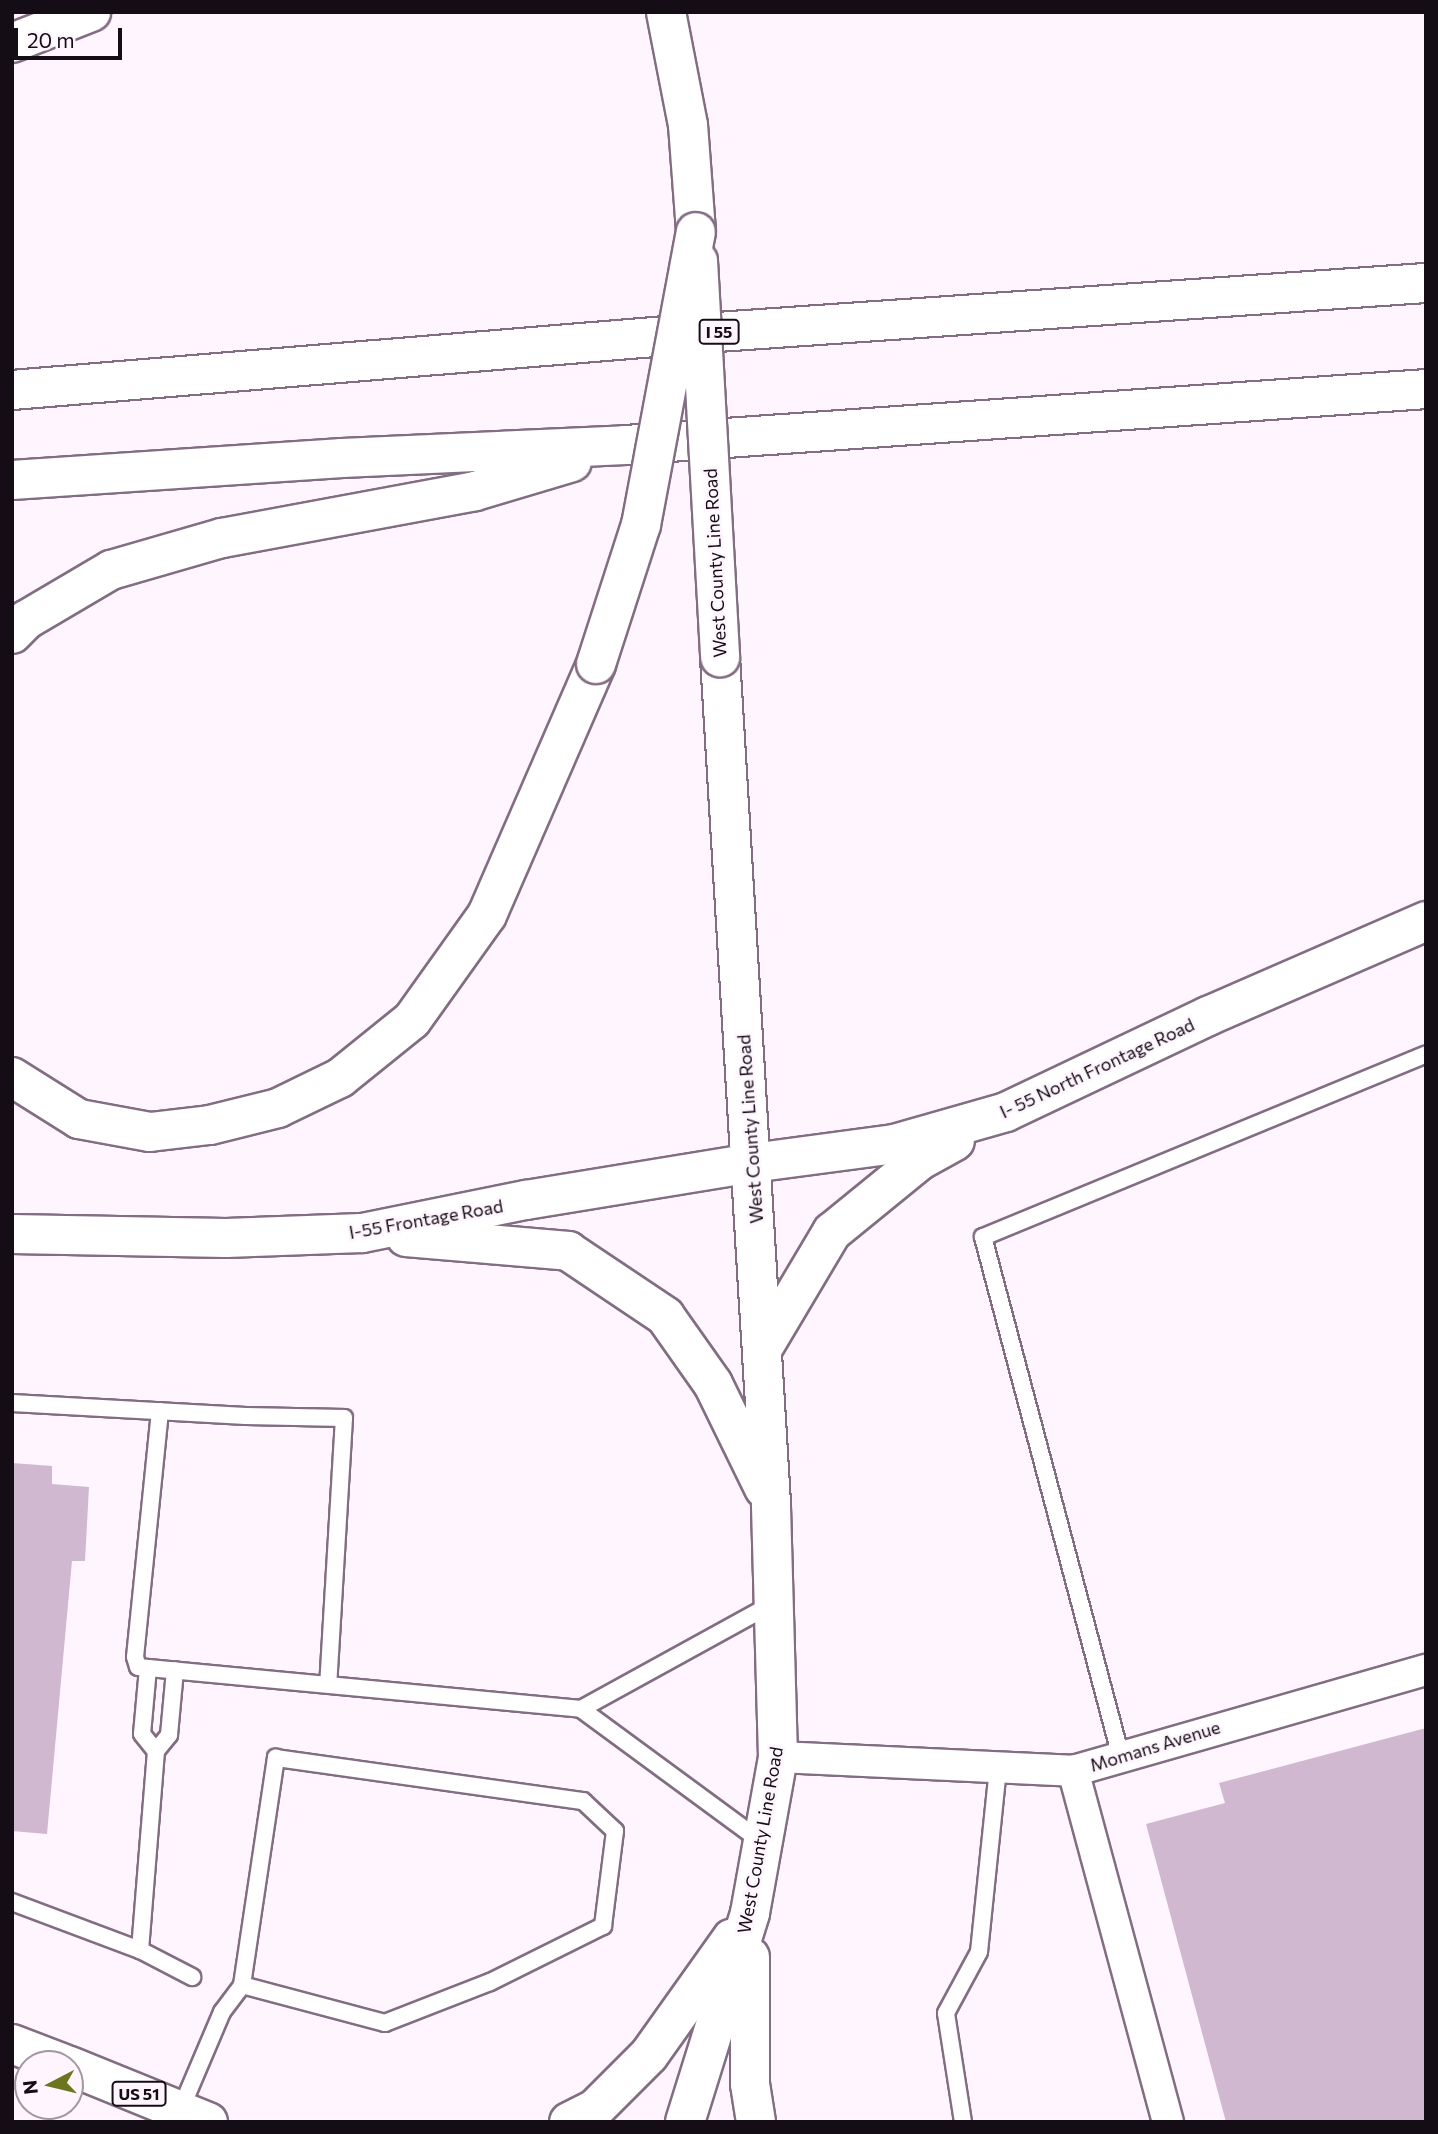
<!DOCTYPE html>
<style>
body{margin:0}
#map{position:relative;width:1438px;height:2134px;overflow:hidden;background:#fef5fe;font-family:Commissioner,sans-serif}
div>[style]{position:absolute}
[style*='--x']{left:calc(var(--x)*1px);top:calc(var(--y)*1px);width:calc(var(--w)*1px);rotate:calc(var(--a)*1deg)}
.building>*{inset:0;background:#cfb8d0}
.roads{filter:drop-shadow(2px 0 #826d82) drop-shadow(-2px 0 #826d82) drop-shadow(0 2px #826d82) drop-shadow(0 -2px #826d82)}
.lane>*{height:16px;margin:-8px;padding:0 8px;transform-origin:8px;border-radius:8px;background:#fff}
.street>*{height:30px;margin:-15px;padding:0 15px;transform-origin:15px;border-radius:15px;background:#fff}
.primary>*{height:38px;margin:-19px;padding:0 19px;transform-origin:19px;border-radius:19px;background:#fff}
.highway>*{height:38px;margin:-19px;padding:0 19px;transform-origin:19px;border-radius:19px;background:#fff}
.bridges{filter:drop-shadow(2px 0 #826d82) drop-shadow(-2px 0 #826d82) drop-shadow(0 2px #826d82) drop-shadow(0 -2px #826d82)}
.primary-bridge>*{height:38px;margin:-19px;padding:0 19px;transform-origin:19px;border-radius:19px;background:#fff}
.highway-bridge>*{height:38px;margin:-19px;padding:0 19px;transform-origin:19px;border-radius:19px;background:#fff}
span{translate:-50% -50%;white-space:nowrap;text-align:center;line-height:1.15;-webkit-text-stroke:5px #fef5fe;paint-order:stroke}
.shield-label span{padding:2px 5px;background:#fef5fe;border:2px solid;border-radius:5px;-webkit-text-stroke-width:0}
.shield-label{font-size:16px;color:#150d15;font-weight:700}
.street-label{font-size:18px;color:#150d15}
.frame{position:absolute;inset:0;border:14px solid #150d15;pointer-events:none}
.north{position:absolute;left:14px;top:2050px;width:70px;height:70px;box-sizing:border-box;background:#fef5fe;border:2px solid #a198a1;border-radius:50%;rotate:263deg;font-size:19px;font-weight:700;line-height:28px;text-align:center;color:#150d15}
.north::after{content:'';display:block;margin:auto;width:24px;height:32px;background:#6c751f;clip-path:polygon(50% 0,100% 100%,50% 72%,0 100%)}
.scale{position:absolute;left:14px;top:28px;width:108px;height:32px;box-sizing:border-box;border:4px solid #150d15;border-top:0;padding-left:9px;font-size:21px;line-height:24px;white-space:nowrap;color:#150d15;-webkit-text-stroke:5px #fef5fe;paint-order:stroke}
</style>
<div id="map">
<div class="building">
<div style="clip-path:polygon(12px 1463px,52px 1466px,52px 1484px,89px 1487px,85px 1561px,72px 1561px,47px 1834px,12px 1831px)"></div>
<div style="clip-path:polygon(1426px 1728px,1426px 2122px,1226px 2122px,1146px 1824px,1225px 1803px,1219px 1783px)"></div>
</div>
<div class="roads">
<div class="lane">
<div style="--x:12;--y:1403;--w:234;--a:3.2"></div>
<div style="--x:246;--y:1416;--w:98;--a:1.2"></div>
<div style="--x:344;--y:1418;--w:266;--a:93.4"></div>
<div style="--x:160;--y:1411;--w:247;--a:95.8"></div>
<div style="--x:135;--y:1657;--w:10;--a:73"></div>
<div style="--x:138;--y:1667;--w:445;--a:5.4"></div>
<div style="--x:581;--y:1709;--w:218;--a:-28.8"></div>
<div style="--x:148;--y:1668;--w:66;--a:95.2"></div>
<div style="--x:142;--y:1734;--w:22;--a:51"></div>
<div style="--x:581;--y:1709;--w:225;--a:36.3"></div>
<div style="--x:1121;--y:1757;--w:538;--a:-104.86"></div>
<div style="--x:983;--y:1237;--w:479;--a:-22.4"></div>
<div style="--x:12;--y:1902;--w:137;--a:20.6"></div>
<div style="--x:140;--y:1950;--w:200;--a:-85.4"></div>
<div style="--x:156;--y:1751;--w:21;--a:-51"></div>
<div style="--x:169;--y:1735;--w:65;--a:-84.7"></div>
<div style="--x:140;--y:1950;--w:59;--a:27.4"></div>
<div style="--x:180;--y:2111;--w:108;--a:-67"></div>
<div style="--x:222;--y:2012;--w:34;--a:-53"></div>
<div style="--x:242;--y:1985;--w:230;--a:-81.5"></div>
<div style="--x:276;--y:1758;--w:310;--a:8"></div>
<div style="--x:583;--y:1801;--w:44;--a:43.2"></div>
<div style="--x:615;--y:1831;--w:96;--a:97.2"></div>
<div style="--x:603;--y:1926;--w:126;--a:153.6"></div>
<div style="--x:490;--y:1982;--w:113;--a:158.7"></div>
<div style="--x:385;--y:2023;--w:148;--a:-165.1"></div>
<div style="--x:963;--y:2122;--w:110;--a:-98.9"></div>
<div style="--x:946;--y:2013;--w:69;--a:-61.6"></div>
<div style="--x:979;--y:1952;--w:185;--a:-84.1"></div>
</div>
<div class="street">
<div style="--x:778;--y:1757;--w:295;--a:2.7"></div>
<div style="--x:1168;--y:2122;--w:364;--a:-105.1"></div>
<div style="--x:1073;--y:1771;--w:367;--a:-16"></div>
</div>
<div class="primary">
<div style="--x:666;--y:12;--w:115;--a:79"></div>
<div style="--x:688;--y:125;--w:107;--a:85.7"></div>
<div style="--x:12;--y:1234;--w:214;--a:1.1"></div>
<div style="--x:226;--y:1238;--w:136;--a:-2.1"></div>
<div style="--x:362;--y:1233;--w:167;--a:-11.4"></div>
<div style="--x:526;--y:1200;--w:229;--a:-9.3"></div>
<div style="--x:752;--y:1163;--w:143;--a:-7.6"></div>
<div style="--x:894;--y:1144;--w:116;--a:-15.9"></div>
<div style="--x:1006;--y:1112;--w:224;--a:-25.4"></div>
<div style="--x:1208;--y:1016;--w:238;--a:-23.5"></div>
<div style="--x:406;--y:1237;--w:163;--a:4.9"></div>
<div style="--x:568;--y:1251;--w:117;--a:33.8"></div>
<div style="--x:665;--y:1316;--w:83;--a:54.8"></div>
<div style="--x:713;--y:1384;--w:116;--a:63.9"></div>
<div style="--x:763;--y:1348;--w:135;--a:-59.3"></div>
<div style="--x:832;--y:1232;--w:112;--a:-39.2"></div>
<div style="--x:919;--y:1161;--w:41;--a:-29.1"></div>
<div style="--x:750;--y:1957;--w:127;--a:90"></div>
<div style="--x:750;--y:2084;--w:38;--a:81"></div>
<div style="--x:12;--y:2044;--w:56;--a:21"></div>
<div style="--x:70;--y:2066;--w:149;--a:22.1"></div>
<div style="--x:569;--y:2122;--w:29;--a:-27"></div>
<div style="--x:595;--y:2109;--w:76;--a:-45"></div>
<div style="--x:649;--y:2055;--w:143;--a:-54.6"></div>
<div style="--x:685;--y:2122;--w:219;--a:-72.7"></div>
<div style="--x:750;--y:1913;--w:158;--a:-79.8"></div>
<div style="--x:778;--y:1757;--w:254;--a:-91.6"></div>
<div style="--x:771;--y:1503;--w:848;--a:-93.45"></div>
</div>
<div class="highway">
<div style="--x:12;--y:43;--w:85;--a:-21.4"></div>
<div style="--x:12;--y:390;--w:693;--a:-4.72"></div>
<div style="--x:703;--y:333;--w:725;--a:-3.96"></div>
<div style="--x:12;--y:480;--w:331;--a:-3.8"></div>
<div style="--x:342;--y:458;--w:284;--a:-2.6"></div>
<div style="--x:626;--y:445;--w:802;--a:-4"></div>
<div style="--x:12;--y:634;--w:20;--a:-45"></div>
<div style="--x:26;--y:620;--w:99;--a:-30.5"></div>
<div style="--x:111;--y:570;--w:116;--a:-16.1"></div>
<div style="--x:222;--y:538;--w:257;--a:-10.5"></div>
<div style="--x:475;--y:491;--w:101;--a:-16.6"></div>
<div style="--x:12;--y:1077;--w:79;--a:32.1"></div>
<div style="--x:79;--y:1119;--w:72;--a:10.4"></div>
<div style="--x:150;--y:1132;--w:60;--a:-6.7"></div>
<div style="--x:210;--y:1125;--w:70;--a:-14"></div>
<div style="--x:278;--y:1108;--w:69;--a:-25.8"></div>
<div style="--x:340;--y:1078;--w:92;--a:-38.9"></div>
<div style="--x:412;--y:1020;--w:129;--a:-54.5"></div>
<div style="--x:487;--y:915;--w:274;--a:-66.5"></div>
</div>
</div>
<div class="bridges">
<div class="primary-bridge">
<div style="--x:698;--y:261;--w:397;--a:86.8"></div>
</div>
<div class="highway-bridge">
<div style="--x:596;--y:664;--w:146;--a:-72.1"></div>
<div style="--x:641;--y:525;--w:298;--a:-79.4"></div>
</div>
</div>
<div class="shield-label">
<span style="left:719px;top:332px">I 55</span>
<span style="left:139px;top:2094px">US 51</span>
</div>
<div class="street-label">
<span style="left:715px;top:563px;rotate:-93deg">West County Line Road</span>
<span style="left:1097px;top:1068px;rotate:-25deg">I- 55 North Frontage Road</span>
<span style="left:750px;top:1129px;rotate:-94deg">West County Line Road</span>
<span style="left:426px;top:1219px;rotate:-10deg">I-55 Frontage Road</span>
<span style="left:1155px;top:1746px;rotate:-17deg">Momans Avenue</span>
<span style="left:760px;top:1840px;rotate:-80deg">West County Line Road</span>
</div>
<div class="frame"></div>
<div class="north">N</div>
<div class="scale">20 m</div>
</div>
